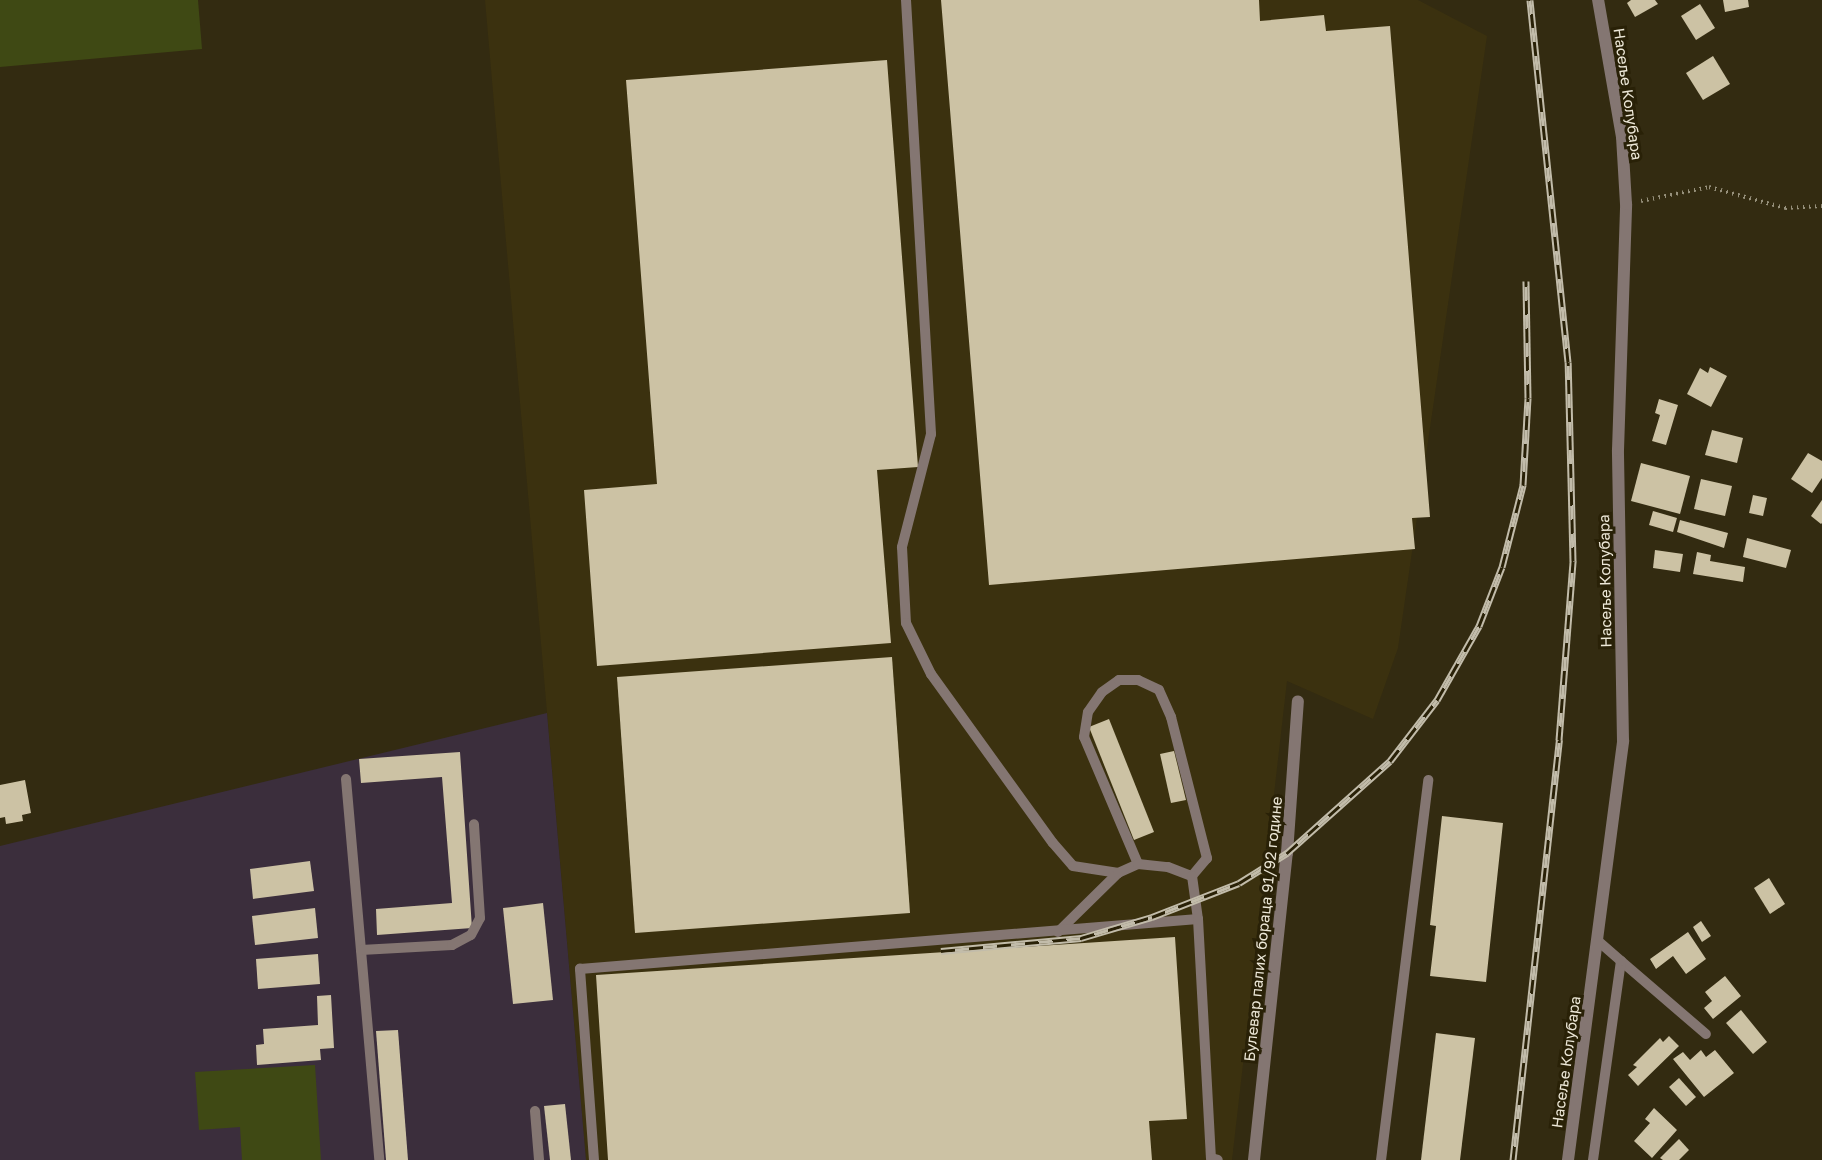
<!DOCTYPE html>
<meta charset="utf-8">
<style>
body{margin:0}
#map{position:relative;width:1822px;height:1160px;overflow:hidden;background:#332b11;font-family:"Golos Text",sans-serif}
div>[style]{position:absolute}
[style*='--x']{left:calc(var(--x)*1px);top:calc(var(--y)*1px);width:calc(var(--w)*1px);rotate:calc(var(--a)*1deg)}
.built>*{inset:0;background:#3b310f}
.education>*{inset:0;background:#3b2e3c}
.green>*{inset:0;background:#3f4914}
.building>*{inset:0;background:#ccc2a4}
.path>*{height:4px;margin-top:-2px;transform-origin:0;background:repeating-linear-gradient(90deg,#96907b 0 1.5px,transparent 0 6px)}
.service>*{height:10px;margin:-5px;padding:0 5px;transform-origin:5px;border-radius:5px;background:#847672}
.minor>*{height:12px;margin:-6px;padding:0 6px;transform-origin:6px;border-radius:6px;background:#847672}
.rail>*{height:7px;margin-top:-3.5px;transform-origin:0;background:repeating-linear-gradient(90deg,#292107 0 14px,#c2bcaa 0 28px);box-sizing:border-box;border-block:2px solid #c2bcaa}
span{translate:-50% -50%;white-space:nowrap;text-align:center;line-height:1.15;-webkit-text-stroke:6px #292107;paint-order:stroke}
.street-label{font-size:15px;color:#ede8d8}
</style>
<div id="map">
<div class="built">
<div style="clip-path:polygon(485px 0,1418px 0,1487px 36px,1398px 648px,1373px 719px,1287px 681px,1232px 1160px,586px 1160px)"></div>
</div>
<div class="education">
<div style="clip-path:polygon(547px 713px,586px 1160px,0 1160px,0 846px)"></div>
</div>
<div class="green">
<div style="clip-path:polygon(0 0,198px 0,202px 49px,0 67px)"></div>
<div style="clip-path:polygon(315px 1065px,321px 1160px,242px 1160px,240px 1127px,199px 1130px,195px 1072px)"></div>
</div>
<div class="building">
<div style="clip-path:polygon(941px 0,1259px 0,1260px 21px,1324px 15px,1326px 31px,1390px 26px,1430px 517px,1412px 518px,1415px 549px,989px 585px)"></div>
<div style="clip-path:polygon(1631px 0,1655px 0,1658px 4px,1635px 17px,1627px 3px)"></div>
<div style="clip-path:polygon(1723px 0,1748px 0,1749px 7px,1725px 12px)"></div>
<div style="clip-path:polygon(1700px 4px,1715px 28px,1696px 40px,1681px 16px)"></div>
<div style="clip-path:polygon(1713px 56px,1730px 84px,1703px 100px,1686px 73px)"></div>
<div style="clip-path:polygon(887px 60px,918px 467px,877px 470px,891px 643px,597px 666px,584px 490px,657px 484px,626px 80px)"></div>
<div style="clip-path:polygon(1710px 367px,1727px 376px,1711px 407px,1687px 394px,1700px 368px,1708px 373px)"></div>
<div style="clip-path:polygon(1659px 399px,1678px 405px,1666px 445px,1652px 441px,1660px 415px,1655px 413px)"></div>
<div style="clip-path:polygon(1712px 430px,1743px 438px,1737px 463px,1705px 455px)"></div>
<div style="clip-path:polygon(1808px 453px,1822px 461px,1822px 478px,1812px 493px,1791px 479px)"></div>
<div style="clip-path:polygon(1641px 463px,1690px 476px,1680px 514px,1631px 501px)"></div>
<div style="clip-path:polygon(1701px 479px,1732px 486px,1725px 516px,1694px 509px)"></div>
<div style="clip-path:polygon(1753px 495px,1767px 498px,1763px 516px,1749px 513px)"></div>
<div style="clip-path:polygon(1822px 500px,1822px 523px,1821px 524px,1811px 516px)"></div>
<div style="clip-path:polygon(1653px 511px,1677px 518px,1673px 532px,1649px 525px)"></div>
<div style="clip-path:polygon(1680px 520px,1728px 533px,1724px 548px,1677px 532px)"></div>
<div style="clip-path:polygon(1747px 538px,1791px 550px,1786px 568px,1743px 557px)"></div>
<div style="clip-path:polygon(1655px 550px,1683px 554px,1680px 572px,1653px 568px)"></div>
<div style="clip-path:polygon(1697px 552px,1711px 555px,1710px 561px,1745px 567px,1743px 582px,1693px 574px)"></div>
<div style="clip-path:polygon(892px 657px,910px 913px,635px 933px,617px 677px)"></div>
<div style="clip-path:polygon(1109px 719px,1154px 832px,1134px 840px,1089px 727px)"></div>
<div style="clip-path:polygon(1174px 751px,1186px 800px,1171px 803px,1160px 754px)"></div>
<div style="clip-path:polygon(460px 752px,472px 928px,377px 935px,376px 909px,452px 903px,442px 777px,361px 783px,359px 759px)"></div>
<div style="clip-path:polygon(25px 780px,31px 813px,22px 815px,23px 821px,6px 824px,5px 817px,0 818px,0 785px)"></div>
<div style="clip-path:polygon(1442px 816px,1503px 823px,1486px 982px,1430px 976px,1436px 926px,1430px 925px)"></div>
<div style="clip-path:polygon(310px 861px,314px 891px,253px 899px,250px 869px)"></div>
<div style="clip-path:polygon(1769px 878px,1785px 904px,1770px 914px,1754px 888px)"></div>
<div style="clip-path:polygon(543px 903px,553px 1000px,513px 1004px,503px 908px)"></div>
<div style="clip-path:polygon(315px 908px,318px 938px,255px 945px,252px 916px)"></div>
<div style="clip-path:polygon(1701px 921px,1711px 936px,1702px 942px,1693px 927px)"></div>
<div style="clip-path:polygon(1688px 932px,1706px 959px,1686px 974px,1673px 956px,1656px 969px,1650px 959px)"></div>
<div style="clip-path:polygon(1175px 937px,1187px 1119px,1149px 1121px,1152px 1160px,608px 1160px,596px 975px)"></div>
<div style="clip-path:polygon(318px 954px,320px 984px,258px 989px,256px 959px)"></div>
<div style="clip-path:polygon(1725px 976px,1741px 996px,1713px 1019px,1704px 1008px,1712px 1001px,1705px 992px)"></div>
<div style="clip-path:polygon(331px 995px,334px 1048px,320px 1049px,321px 1060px,257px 1065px,256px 1045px,264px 1044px,263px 1029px,318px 1025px,317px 996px)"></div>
<div style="clip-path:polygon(1741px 1010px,1767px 1042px,1753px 1054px,1726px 1023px)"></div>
<div style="clip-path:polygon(398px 1030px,408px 1160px,386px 1160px,376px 1031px)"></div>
<div style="clip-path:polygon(1436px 1033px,1475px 1038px,1460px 1160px,1421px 1160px)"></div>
<div style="clip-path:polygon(1669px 1036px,1679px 1046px,1638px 1086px,1628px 1075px,1637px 1067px,1633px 1065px,1660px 1038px,1663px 1042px)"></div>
<div style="clip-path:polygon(1701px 1050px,1706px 1057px,1715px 1050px,1734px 1073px,1704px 1097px,1673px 1059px,1683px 1052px,1690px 1060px)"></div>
<div style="clip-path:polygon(1679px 1078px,1696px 1097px,1686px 1106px,1669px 1087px)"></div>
<div style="clip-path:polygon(565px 1104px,571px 1160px,550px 1160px,544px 1106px)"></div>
<div style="clip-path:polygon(1654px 1108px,1677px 1130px,1652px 1158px,1634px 1141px,1650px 1123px,1645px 1119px)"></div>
<div style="clip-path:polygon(1679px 1139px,1689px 1150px,1679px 1160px,1663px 1160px,1660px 1158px)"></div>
</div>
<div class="path">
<div style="--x:1641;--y:201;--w:69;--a:-11.6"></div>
<div style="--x:1709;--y:187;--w:79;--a:15.4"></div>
<div style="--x:1785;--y:208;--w:37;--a:-3"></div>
</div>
<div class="service">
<div style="--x:906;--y:0;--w:435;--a:86.7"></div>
<div style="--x:931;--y:434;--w:117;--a:104.4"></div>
<div style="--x:902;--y:547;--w:76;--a:87"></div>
<div style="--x:906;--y:623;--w:57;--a:63.9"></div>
<div style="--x:931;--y:674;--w:208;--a:54.2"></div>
<div style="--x:1053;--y:843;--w:30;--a:49"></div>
<div style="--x:1073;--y:866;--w:46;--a:8.8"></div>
<div style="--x:346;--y:779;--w:382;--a:85"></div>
<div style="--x:1138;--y:864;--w:138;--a:-113"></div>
<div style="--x:1084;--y:737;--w:25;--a:-81"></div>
<div style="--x:1088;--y:712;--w:24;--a:-55"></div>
<div style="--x:1102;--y:692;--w:21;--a:-35"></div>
<div style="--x:1119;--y:680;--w:19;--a:0"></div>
<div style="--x:1138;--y:680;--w:23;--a:25"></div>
<div style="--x:1159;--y:690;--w:30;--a:66"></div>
<div style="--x:1171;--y:717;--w:146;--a:75.7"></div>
<div style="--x:1207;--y:858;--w:23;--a:130"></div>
<div style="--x:1058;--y:932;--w:84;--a:-44.5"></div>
<div style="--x:1118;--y:873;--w:22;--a:-24"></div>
<div style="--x:1138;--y:864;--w:30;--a:6"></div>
<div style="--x:1168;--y:867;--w:26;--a:21"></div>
<div style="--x:1192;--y:876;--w:43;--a:82.1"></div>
<div style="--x:361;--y:950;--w:91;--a:-3.1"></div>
<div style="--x:452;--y:945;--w:21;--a:-28"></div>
<div style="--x:471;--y:935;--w:19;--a:-62"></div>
<div style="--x:480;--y:918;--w:94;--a:-93.7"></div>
<div style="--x:1621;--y:961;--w:112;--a:40.7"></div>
<div style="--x:535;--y:1111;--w:49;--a:85.3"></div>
<div style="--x:594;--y:1160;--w:192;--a:-94.2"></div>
<div style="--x:580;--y:969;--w:620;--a:-4.63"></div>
<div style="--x:1198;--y:919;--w:239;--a:86.9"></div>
<div style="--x:1211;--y:1158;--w:7;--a:16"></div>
<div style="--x:1381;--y:1160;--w:383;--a:-82.9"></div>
<div style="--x:1593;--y:1160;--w:201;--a:-82"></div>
<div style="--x:1621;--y:961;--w:30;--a:-139"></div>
</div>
<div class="minor">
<div style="--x:1254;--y:1160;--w:309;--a:-83.9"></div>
<div style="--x:1287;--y:853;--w:152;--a:-85.9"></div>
<div style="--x:1568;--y:1160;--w:423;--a:-82.5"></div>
<div style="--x:1623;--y:741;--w:291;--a:-91"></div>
<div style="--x:1618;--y:450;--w:246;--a:-88.1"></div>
<div style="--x:1626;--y:204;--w:67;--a:-93.4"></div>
<div style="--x:1622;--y:137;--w:139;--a:-99.9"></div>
</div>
<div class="rail">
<div style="--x:941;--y:951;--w:141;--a:-5.3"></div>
<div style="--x:1081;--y:938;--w:74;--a:-16.5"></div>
<div style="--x:1152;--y:917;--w:93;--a:-21.3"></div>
<div style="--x:1239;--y:883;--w:57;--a:-32"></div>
<div style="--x:1287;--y:853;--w:138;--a:-41.8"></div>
<div style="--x:1390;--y:761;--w:77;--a:-52.4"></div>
<div style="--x:1437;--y:700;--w:85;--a:-60.4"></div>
<div style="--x:1479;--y:626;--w:63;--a:-68.7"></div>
<div style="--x:1502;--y:567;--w:85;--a:-75.6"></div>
<div style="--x:1523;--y:485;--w:87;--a:-86.7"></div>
<div style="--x:1528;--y:398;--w:117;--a:-91"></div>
<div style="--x:1513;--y:1160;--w:423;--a:-83.7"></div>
<div style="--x:1559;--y:740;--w:180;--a:-85.5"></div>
<div style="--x:1573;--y:561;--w:199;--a:-91.4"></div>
<div style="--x:1568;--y:362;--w:364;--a:-96"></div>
</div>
<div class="street-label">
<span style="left:1628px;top:94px;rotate:82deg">Насеље Колубара</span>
<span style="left:1605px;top:581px;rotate:-91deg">Насеље Колубара</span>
<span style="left:1263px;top:929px;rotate:-84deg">Булевар палих бораца 91/92 године</span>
<span style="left:1566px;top:1062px;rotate:-82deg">Насеље Колубара</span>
</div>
</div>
